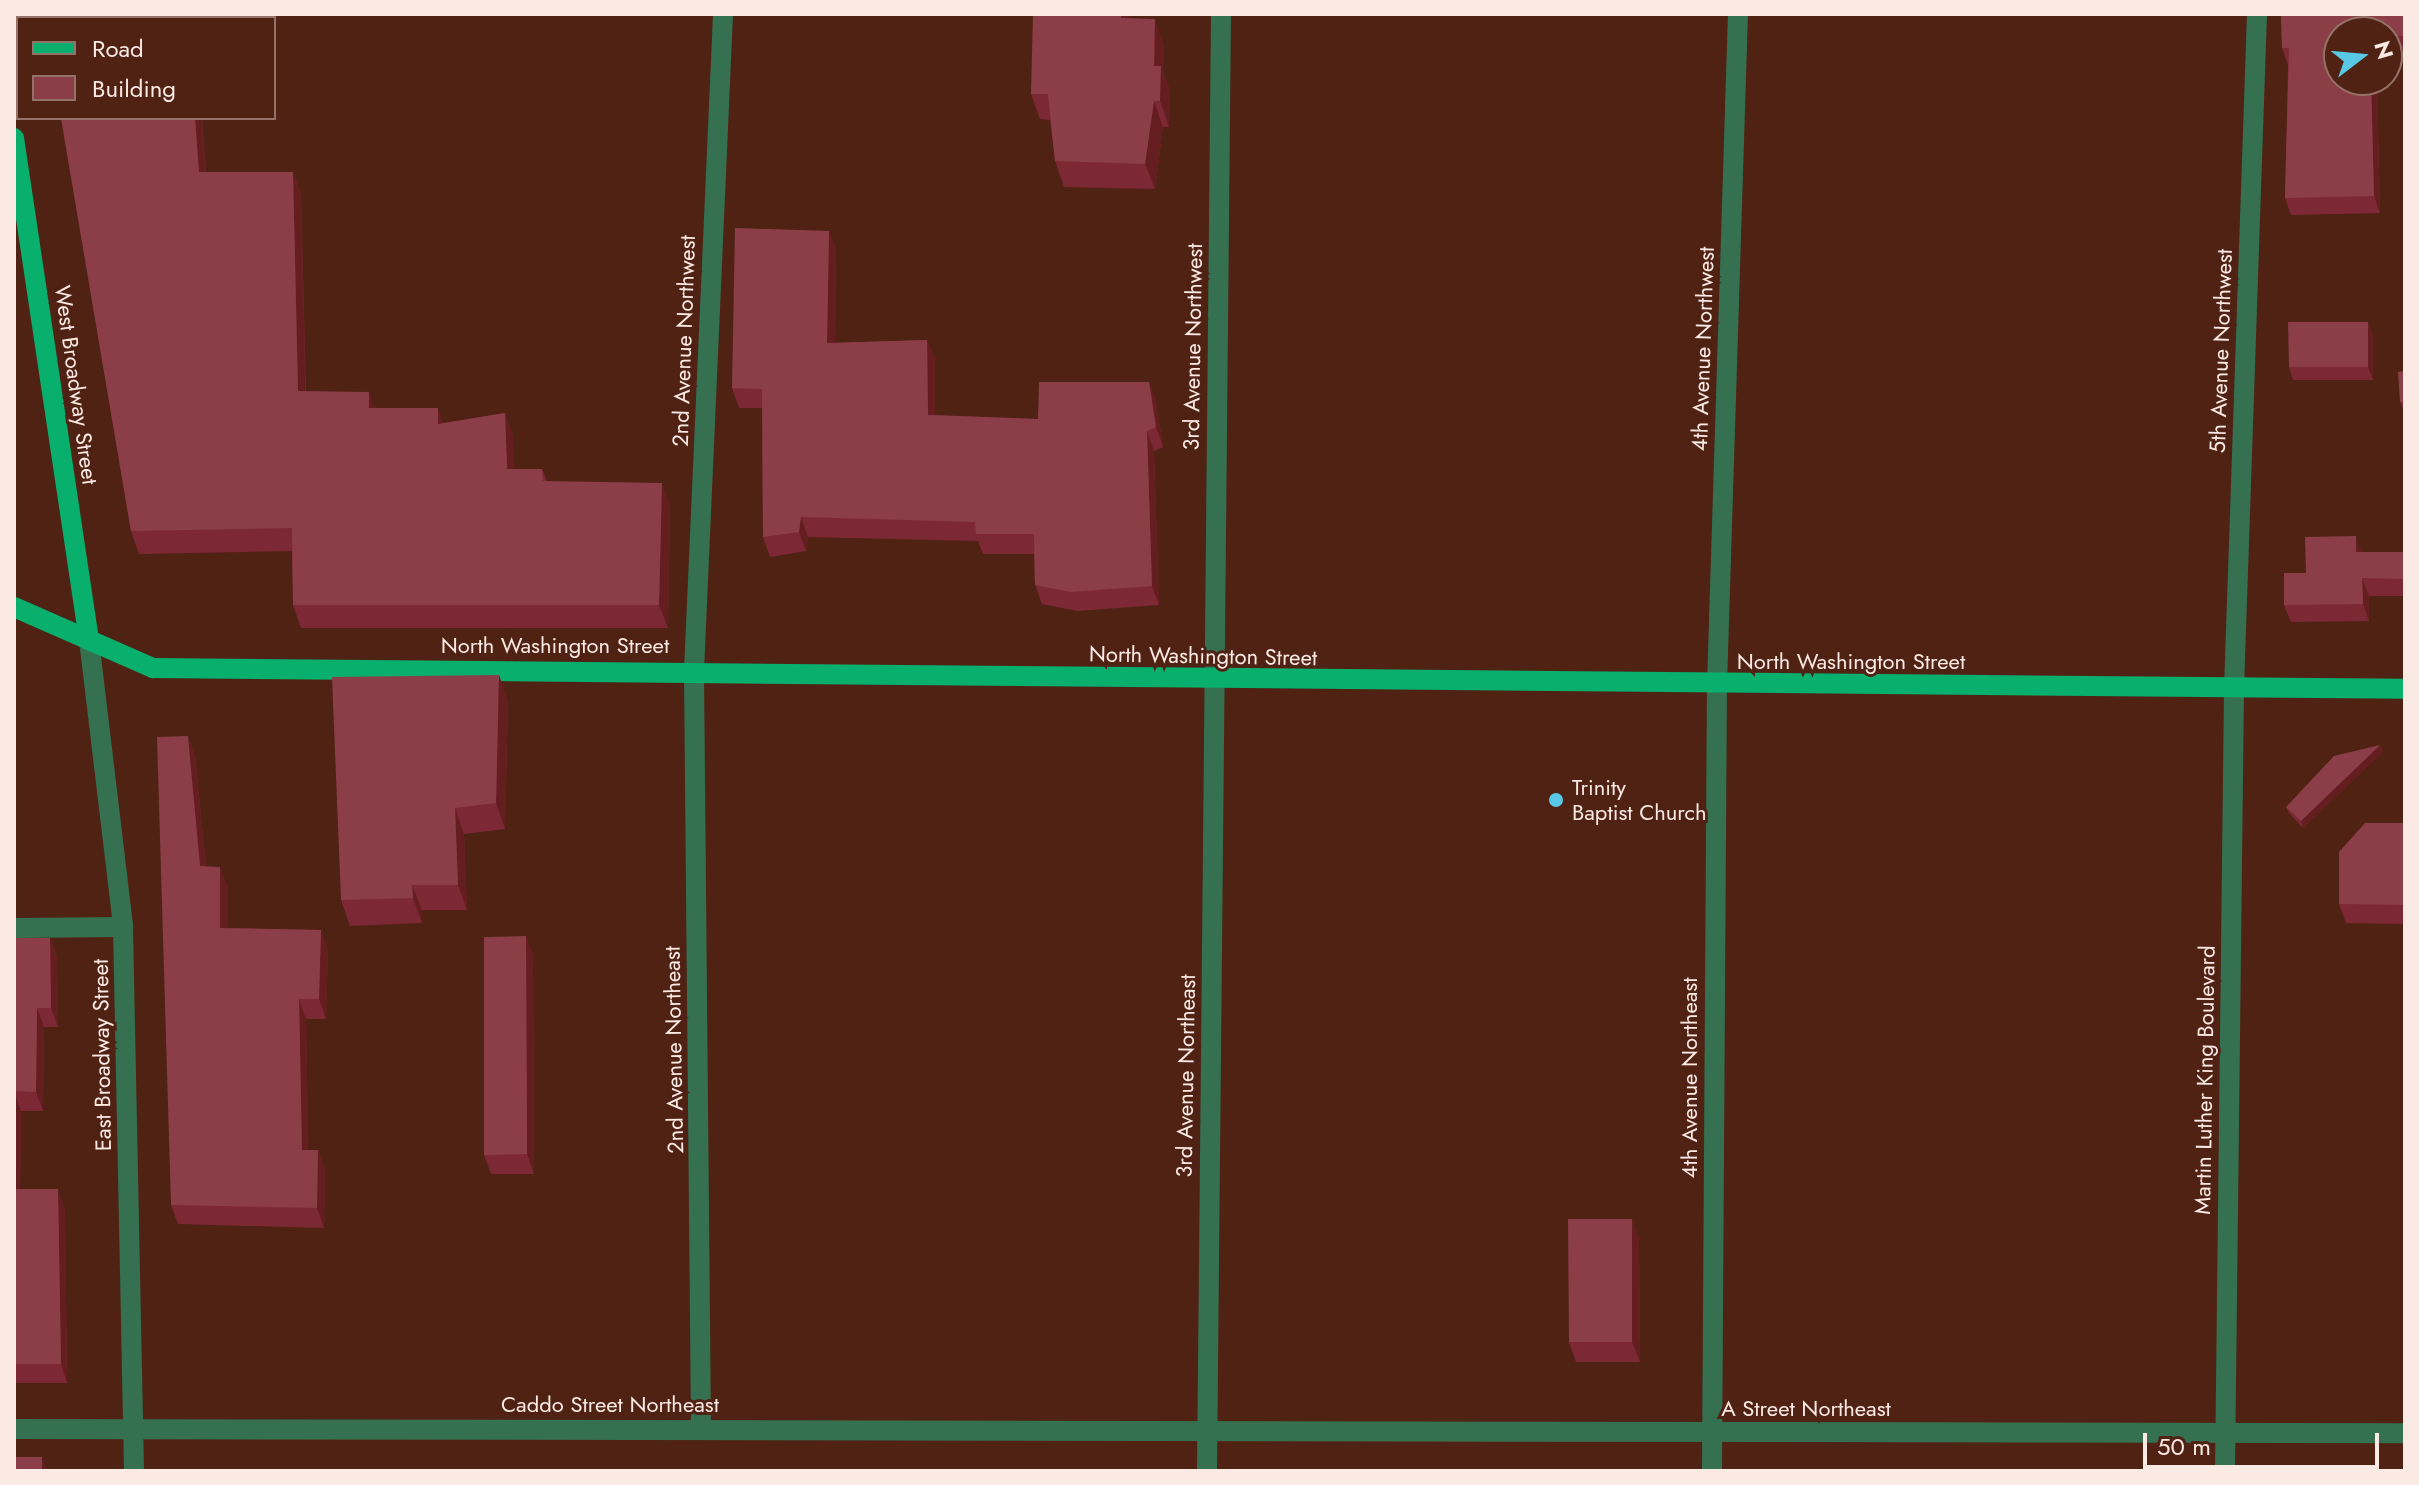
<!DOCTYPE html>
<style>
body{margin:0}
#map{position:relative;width:2419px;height:1485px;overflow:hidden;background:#4f2214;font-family:Jost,sans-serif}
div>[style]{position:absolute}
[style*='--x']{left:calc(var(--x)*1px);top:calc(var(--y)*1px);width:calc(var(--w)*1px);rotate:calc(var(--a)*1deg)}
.minor>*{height:20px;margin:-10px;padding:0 10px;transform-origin:10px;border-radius:10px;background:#357150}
.major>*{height:20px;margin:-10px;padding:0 10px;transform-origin:10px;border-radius:10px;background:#08af6d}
.wall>*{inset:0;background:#7d2935}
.shaded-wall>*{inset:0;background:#651e20}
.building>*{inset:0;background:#8b3e48}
.dots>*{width:22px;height:22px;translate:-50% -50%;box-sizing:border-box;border:4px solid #4f2214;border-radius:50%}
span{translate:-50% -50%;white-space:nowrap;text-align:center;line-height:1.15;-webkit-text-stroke:6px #4f2214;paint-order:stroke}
.street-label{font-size:22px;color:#fbe9e3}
.poi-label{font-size:22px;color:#fbe9e3}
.left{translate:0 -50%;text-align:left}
.frame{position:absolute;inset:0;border:16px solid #fbe9e3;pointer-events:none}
.legend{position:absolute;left:16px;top:16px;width:260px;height:104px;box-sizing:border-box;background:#4f2214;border:2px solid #947267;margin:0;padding:10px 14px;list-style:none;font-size:24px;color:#fbe9e3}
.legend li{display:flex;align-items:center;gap:16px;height:40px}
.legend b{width:40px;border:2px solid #947267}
.north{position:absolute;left:2323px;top:16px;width:80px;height:80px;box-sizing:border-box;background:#4f2214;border:2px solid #947267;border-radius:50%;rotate:74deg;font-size:22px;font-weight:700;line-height:32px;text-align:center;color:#fbe9e3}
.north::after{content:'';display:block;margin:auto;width:28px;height:36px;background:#59c8e5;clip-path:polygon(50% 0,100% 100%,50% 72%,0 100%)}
.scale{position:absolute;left:2143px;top:1433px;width:236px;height:36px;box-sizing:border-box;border:4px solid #fbe9e3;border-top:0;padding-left:10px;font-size:24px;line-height:28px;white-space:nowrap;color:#fbe9e3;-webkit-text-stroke:6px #4f2214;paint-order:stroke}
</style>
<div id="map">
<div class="minor">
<div style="--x:89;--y:640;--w:289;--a:83.2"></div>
<div style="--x:123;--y:927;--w:544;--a:88.84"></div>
<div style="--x:14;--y:928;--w:109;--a:-0.5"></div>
<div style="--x:14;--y:1429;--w:2391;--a:0.1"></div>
<div style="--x:701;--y:1429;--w:758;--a:-90.53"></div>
<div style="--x:694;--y:671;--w:658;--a:-87.47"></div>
<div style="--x:1207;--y:1471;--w:1457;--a:-89.45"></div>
<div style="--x:1712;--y:1471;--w:786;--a:-89.64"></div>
<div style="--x:1717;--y:685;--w:671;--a:-88.21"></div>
<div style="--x:2225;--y:1471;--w:782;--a:-89.34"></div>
<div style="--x:2234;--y:689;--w:675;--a:-88.05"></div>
</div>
<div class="major">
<div style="--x:14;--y:138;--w:508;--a:81.5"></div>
<div style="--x:14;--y:607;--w:152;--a:23.7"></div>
<div style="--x:153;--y:668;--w:2252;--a:0.53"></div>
</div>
<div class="wall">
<div style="clip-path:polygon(2281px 14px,2405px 14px,2405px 53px,2387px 53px,2387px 32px,2339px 32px,2339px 80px,2377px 80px,2380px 213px,2291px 215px,2285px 198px,2288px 65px,2282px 48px)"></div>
<div style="clip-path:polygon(1079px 16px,1131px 16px,1131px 18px,1164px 45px,1164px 74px,1170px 91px,1169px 127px,1163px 127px,1155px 189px,1064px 187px,1055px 161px,1050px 120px,1040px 119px,1031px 94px)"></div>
<div style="clip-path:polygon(61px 118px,202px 118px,206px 172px,293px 172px,301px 195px,306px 392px,444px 423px,505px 413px,513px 436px,514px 469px,542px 469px,547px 481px,670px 506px,668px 628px,301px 628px,293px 605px,292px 551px,139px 554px,131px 531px)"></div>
<div style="clip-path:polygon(829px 231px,836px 250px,835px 343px,927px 340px,935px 359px,935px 415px,1038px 419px,1149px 382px,1156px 402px,1163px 447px,1154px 451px,1159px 605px,1077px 611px,1042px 604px,1035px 585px,1034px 554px,983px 554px,978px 541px,808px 537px,806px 551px,770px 557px,763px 537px,762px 408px,739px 408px,732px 388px)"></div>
<div style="clip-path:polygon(2368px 322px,2373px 335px,2373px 380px,2293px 380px,2289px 367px)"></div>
<div style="clip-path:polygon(2405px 371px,2405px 409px,2403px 409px,2400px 402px)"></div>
<div style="clip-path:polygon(2362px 552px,2404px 552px,2405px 596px,2369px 596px,2369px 621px,2291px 622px,2284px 605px,2306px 573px)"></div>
<div style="clip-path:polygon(508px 700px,505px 829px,464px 834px,467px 910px,422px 910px,422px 923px,350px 926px,341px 900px)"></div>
<div style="clip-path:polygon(2380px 745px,2383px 752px,2303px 828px,2289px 813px,2286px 807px)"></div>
<div style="clip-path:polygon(195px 755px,206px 866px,228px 887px,227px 928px,321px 930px,328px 950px,326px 1019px,306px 1019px,308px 1150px,318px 1150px,325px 1170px,324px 1228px,178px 1224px,171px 1205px)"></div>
<div style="clip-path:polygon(2405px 823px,2405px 924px,2346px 923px,2339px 904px)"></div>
<div style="clip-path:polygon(526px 936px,533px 956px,534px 1174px,491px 1174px,484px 1155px)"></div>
<div style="clip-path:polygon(14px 938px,50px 938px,57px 957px,58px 1027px,44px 1027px,43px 1111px,21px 1111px,20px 1189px,65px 1208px,67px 1383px,14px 1383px)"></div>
<div style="clip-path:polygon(1639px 1238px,1640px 1362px,1576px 1362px,1569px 1342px)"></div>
</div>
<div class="shaded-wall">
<div style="clip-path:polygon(1121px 14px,1131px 14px,1131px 16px,1130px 44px,1121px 18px)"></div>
<div style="clip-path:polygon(1155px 19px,1164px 45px,1164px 74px,1170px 91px,1169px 127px,1160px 101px,1154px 66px)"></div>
<div style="clip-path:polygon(2371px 80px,2377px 80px,2380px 213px,2374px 196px)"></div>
<div style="clip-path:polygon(1154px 101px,1163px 127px,1155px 189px,1145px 164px)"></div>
<div style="clip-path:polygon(195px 118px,202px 118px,207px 195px,199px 172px)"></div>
<div style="clip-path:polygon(293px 172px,301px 195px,306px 414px,298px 391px)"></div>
<div style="clip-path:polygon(829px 231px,836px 250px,835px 363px,827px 343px)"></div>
<div style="clip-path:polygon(2368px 322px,2373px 335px,2373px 380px,2368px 367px)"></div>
<div style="clip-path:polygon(927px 340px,935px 359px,935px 435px,928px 415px)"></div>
<div style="clip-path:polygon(1149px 382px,1156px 402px,1163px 447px,1156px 427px)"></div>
<div style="clip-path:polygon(369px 392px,377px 415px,369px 408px)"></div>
<div style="clip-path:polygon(438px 408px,447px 431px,438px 424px)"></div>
<div style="clip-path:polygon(505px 413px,513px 436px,515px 492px,507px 469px)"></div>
<div style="clip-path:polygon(1147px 431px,1154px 451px,1159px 605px,1152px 586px)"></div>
<div style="clip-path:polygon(662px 483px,670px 506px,668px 628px,659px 605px)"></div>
<div style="clip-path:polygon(801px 517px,808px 537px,806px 551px,799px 532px)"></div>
<div style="clip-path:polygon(2356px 536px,2362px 553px,2356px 552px)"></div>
<div style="clip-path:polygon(2362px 578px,2369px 596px,2369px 621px,2363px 604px)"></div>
<div style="clip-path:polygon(499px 675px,508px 700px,505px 829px,496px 803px)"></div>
<div style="clip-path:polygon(188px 736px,195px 755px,208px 886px,200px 866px)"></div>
<div style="clip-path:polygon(2380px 745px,2383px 752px,2303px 828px,2301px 821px)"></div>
<div style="clip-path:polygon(455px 808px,464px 834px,467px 910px,458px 885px)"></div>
<div style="clip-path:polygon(220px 867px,228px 887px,227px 948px,220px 928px)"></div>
<div style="clip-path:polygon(412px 885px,422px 910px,422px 923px,413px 898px)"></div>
<div style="clip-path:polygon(321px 930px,328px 950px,326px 1019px,319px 999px)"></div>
<div style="clip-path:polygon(526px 936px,533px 956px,534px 1174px,527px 1154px)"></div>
<div style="clip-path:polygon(50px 938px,57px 957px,58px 1027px,51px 1008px)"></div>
<div style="clip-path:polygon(299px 999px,306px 1019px,309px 1170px,302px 1150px)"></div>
<div style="clip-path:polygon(37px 1008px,44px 1027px,43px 1111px,36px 1092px)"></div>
<div style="clip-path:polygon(14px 1091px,21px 1111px,20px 1208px,14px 1193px)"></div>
<div style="clip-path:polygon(318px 1150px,325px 1170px,324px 1228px,317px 1208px)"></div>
<div style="clip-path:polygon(58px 1189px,65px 1208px,67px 1383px,61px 1364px)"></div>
<div style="clip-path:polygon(1632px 1219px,1639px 1238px,1640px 1362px,1632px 1342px)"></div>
<div style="clip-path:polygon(42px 1457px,47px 1471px,42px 1471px)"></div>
</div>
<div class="building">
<div style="clip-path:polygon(97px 14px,248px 14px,249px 18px,97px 18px)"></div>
<div style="clip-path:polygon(1033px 14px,1079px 16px,1079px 14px,1121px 14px,1121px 18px,1155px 19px,1154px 66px,1161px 66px,1160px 101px,1154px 101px,1145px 164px,1055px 161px,1048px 94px,1031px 94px)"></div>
<div style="clip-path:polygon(2281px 14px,2405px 14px,2405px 36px,2387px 36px,2387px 32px,2339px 32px,2339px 80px,2371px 80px,2374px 196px,2285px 198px,2289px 48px,2282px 48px)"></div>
<div style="clip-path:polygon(61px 118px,195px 118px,199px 172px,293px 172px,298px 391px,369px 392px,369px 408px,438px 408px,438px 424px,505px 413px,507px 469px,542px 469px,543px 481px,662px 483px,659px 605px,293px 605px,292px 528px,131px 531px)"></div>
<div style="clip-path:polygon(735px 228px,829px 231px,827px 343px,927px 340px,928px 415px,1038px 419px,1039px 382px,1149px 382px,1156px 427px,1147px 431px,1152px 586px,1070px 592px,1035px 585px,1034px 534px,976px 534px,975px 522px,801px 517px,799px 532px,763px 537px,762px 389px,732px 388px)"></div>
<div style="clip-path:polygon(2288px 322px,2368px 322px,2368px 367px,2289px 367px)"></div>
<div style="clip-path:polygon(2405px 371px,2405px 402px,2400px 402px,2398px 372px)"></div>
<div style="clip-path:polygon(2356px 536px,2356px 552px,2404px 552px,2404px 579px,2362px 578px,2363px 604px,2284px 605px,2284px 573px,2306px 573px,2305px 537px)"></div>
<div style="clip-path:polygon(499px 675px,496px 803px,455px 808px,458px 885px,412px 885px,413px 898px,341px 900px,332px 677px)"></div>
<div style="clip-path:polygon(188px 736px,200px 866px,220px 867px,220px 928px,321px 930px,319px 999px,299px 999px,302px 1150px,318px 1150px,317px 1208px,171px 1205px,157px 737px)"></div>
<div style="clip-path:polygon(2380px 745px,2301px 821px,2286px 807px,2334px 756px)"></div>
<div style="clip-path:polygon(2365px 823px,2405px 823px,2405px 905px,2339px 904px,2339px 852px)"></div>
<div style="clip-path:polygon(526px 936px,527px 1154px,484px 1155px,484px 937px)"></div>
<div style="clip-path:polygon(14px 938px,50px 938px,51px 1008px,37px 1008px,36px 1092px,14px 1091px,14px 1106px)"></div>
<div style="clip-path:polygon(14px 1189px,58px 1189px,61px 1364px,14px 1364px)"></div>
<div style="clip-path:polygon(1568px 1219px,1632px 1219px,1632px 1342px,1569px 1342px)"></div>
<div style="clip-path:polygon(14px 1457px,42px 1457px,42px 1471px,14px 1471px)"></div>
<div style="clip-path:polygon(1567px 1469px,1657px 1470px,1567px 1471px)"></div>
</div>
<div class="dots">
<div style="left:1556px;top:800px;background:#59c8e5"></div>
</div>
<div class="street-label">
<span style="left:684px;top:341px;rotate:-88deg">2nd Avenue Northwest</span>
<span style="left:1193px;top:347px;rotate:-89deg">3rd Avenue Northwest</span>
<span style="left:1703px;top:349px;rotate:-88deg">4th Avenue Northwest</span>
<span style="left:2221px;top:351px;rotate:-88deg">5th Avenue Northwest</span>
<span style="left:76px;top:385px;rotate:82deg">West Broadway Street</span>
<span style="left:555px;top:646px">North Washington Street</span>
<span style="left:1203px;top:656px;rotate:1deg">North Washington Street</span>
<span style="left:1851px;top:662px">North Washington Street</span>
<span style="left:674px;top:1050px;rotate:-91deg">2nd Avenue Northeast</span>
<span style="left:102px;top:1055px;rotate:-91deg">East Broadway Street</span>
<span style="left:1186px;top:1076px;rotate:-89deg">3rd Avenue Northeast</span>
<span style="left:1690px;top:1078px;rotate:-90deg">4th Avenue Northeast</span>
<span style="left:2205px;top:1080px;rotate:-89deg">Martin Luther King Boulevard</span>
<span style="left:610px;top:1405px">Caddo Street Northeast</span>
<span style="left:1806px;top:1409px">A Street Northeast</span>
</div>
<div class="poi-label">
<span class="left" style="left:1572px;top:800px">Trinity<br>Baptist Church</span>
</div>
<div class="frame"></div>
<ul class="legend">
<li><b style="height:10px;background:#08af6d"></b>Road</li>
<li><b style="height:22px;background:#8b3e48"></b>Building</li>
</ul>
<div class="north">N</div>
<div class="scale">50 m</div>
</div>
